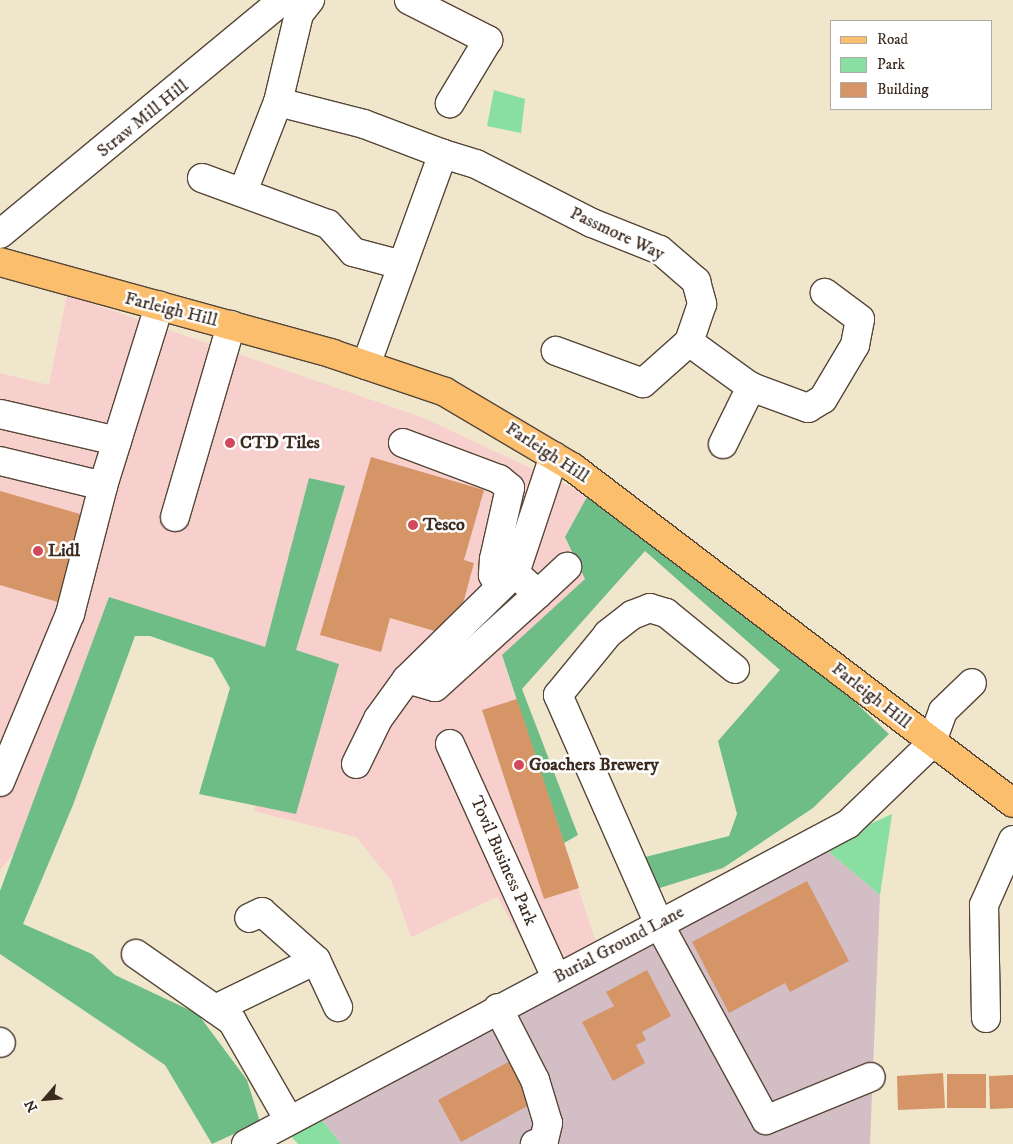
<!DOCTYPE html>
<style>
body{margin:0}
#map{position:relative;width:1013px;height:1144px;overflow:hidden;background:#f0e6cc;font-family:"IM FELL DW Pica",serif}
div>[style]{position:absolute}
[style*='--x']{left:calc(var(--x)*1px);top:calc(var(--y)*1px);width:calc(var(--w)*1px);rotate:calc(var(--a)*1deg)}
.built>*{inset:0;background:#f7d0ce}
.industrial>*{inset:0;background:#d2bec4}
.green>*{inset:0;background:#89dea1}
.forest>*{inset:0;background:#6ebd87}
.building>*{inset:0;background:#d59566}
.roads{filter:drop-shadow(1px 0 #564638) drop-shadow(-1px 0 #564638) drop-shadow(0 1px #564638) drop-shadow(0 -1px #564638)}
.minor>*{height:28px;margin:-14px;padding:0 14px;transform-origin:14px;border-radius:14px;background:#fff}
.major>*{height:28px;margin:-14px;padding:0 14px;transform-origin:14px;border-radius:14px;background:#fabe6d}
.dots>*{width:14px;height:14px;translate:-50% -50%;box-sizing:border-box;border:2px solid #fff;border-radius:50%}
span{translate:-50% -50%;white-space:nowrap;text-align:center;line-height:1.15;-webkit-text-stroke:5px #fff;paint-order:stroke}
.street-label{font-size:18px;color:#3b2a1e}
.poi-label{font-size:18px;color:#3b2a1e;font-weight:700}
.left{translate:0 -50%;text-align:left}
.legend{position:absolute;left:830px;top:20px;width:162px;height:90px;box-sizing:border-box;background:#fff;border:1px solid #b1aaa5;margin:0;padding:6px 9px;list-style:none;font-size:15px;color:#3b2a1e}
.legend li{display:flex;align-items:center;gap:10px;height:25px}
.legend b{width:25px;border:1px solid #b1aaa5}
.north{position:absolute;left:20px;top:1074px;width:50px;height:50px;-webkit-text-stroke:4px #fff;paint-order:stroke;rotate:243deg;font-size:14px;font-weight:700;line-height:20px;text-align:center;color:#3b2a1e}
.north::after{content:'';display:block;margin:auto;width:18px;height:22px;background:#3b2a1e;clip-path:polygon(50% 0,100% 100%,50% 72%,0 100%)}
</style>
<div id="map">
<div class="built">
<div style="clip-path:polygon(67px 295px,424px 418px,588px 495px,565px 537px,586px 579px,502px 656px,596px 942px,540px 972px,497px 897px,411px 937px,391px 880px,356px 837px,254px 811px,290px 669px,109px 597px,20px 846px,0 870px,0 373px,49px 385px)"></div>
</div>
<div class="industrial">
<div style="clip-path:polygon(822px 846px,880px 895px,870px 1144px,341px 1144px,322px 1120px)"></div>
</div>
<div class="green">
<div style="clip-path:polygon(494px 90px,525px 99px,521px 133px,487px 126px)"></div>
<div style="clip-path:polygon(892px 814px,880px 895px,822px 846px)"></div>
<div style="clip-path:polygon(322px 1120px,341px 1144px,298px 1144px,291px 1136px)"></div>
</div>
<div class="forest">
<div style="clip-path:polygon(309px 478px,345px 486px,296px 650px,339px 664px,296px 814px,199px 794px,230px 688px,213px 658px,150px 636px,135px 636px,73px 805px,23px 924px,92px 954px,115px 975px,198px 1014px,247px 1080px,260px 1122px,212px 1144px,165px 1065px,0 954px,0 891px,109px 597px,265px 647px)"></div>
<div style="clip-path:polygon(588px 495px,785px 636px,889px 734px,813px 808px,723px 868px,644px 893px,629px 861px,729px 836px,737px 814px,718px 741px,780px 670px,645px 551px,522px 689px,578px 835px,564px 843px,502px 655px,585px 579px,565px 537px)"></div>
</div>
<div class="building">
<div style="clip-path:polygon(371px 457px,484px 490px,464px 560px,474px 563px,461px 611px,438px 632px,390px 618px,381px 652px,320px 635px)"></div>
<div style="clip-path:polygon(0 491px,87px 516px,61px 603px,0 585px)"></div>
<div style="clip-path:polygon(517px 699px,579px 888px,544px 899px,482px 710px)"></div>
<div style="clip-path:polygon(807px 881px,849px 961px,790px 992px,785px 983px,729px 1013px,692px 942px)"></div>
<div style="clip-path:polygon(647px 970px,671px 1016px,642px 1032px,646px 1040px,636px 1045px,645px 1063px,613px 1081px,582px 1022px,614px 1006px,606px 992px)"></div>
<div style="clip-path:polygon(512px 1060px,535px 1102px,461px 1142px,438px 1100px)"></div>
<div style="clip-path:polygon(943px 1073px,945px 1108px,898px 1110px,897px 1076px)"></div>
<div style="clip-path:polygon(947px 1074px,986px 1074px,986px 1108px,947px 1108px)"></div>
<div style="clip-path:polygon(1013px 1075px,1013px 1108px,990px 1109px,989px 1076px)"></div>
</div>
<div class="roads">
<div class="minor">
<div style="--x:409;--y:0;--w:89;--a:26.9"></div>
<div style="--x:488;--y:40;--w:74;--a:121.1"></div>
<div style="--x:278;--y:102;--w:89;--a:14.3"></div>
<div style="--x:364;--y:124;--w:85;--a:20.8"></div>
<div style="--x:202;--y:178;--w:134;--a:20.1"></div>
<div style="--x:328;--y:224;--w:38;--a:48"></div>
<div style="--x:353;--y:252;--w:51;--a:14.9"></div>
<div style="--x:244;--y:189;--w:93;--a:-68.7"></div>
<div style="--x:278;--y:102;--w:90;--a:-76.6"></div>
<div style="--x:299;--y:14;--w:18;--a:-52"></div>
<div style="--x:0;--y:234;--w:367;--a:-39.6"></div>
<div style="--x:689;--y:342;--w:77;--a:36"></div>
<div style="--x:751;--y:387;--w:61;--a:20.2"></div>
<div style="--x:808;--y:408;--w:17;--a:-31"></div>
<div style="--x:823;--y:399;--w:63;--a:-59.3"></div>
<div style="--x:855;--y:345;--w:26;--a:-79"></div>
<div style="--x:860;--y:319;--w:44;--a:-143.4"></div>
<div style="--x:366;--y:365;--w:225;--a:-70"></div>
<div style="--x:443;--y:154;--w:34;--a:17"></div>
<div style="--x:476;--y:164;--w:130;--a:27"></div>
<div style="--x:592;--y:223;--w:73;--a:21.7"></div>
<div style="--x:660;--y:250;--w:48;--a:40.7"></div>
<div style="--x:696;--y:281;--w:24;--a:75"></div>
<div style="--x:702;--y:304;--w:40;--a:108.9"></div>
<div style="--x:689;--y:342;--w:62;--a:138.3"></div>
<div style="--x:643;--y:383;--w:93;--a:-159.8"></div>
<div style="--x:0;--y:414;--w:120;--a:13"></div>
<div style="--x:403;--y:443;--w:103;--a:20.6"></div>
<div style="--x:499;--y:479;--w:14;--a:39"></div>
<div style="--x:510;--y:488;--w:73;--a:102.7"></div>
<div style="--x:494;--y:559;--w:16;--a:94"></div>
<div style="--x:493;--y:575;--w:14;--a:60"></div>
<div style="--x:723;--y:444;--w:64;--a:-63.8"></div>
<div style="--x:0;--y:461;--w:106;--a:13.6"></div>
<div style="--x:175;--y:517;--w:200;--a:-73.7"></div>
<div style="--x:538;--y:594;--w:40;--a:-43"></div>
<div style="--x:735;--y:669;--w:89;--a:-140.9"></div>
<div style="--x:666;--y:613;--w:17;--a:-163"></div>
<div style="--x:650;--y:608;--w:19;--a:159"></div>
<div style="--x:632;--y:615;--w:31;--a:142"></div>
<div style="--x:608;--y:634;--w:79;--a:129.3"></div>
<div style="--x:558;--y:695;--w:250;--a:66.2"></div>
<div style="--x:659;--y:924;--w:223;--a:61.4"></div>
<div style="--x:766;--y:1120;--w:113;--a:-22.3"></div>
<div style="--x:407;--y:679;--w:29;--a:16"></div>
<div style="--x:435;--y:687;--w:139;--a:-42.1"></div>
<div style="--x:538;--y:594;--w:31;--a:-138"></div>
<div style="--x:450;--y:744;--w:257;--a:65.6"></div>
<div style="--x:356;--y:764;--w:50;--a:-63.9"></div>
<div style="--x:378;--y:719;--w:49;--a:-54.1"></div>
<div style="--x:407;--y:679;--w:151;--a:-44.5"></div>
<div style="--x:515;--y:573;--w:123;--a:-71.6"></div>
<div style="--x:0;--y:782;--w:182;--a:-67.4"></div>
<div style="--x:70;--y:614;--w:132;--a:-75.5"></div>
<div style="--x:103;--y:486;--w:189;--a:-72.7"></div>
<div style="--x:136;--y:954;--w:117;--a:34.9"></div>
<div style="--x:232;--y:1021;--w:114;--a:60.1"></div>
<div style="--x:316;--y:960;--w:52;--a:64.9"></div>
<div style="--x:498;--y:1008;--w:81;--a:62.8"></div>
<div style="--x:535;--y:1080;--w:45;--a:73.2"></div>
<div style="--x:548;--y:1123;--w:17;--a:103"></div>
<div style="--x:544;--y:1140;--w:10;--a:156"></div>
<div style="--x:215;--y:1009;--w:112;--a:-25.9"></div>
<div style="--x:316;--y:960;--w:72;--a:-138.4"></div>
<div style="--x:262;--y:912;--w:14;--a:155"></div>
<div style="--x:986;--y:1018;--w:113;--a:-91"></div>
<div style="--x:984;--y:905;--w:71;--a:-66"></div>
<div style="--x:0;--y:1042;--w:1;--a:45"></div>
<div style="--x:246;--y:1144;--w:682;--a:-27.99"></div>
<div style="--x:848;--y:824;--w:115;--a:-43.9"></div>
<div style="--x:931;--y:744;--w:35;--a:-70"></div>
<div style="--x:943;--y:711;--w:40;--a:-44"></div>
</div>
<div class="major">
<div style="--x:0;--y:262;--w:345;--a:15.4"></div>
<div style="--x:333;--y:354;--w:118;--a:18.7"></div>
<div style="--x:445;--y:392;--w:147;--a:30.6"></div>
<div style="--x:572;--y:467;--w:554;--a:37.3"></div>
</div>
</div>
<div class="dots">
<div style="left:230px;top:443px;background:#d1495b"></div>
<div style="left:413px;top:525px;background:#d1495b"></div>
<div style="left:38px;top:551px;background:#d1495b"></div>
<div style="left:519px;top:765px;background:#d1495b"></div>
</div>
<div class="street-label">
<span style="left:143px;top:119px;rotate:-39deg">Straw Mill Hill</span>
<span style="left:617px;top:234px;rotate:25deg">Passmore Way</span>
<span style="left:171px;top:310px;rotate:14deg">Farleigh Hill</span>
<span style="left:547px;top:453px;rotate:33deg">Farleigh Hill</span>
<span style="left:871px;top:696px;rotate:38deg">Farleigh Hill</span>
<span style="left:503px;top:861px;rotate:66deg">Tovil Business Park</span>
<span style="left:619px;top:945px;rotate:-28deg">Burial Ground Lane</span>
</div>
<div class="poi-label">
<span class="left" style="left:240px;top:443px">CTD Tiles</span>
<span class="left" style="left:423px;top:525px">Tesco</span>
<span class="left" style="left:48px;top:551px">Lidl</span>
<span class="left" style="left:529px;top:765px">Goachers Brewery</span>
</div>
<ul class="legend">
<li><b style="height:6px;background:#fabe6d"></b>Road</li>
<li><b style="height:14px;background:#89dea1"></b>Park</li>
<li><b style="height:14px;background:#d59566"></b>Building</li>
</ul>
<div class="north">N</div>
</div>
